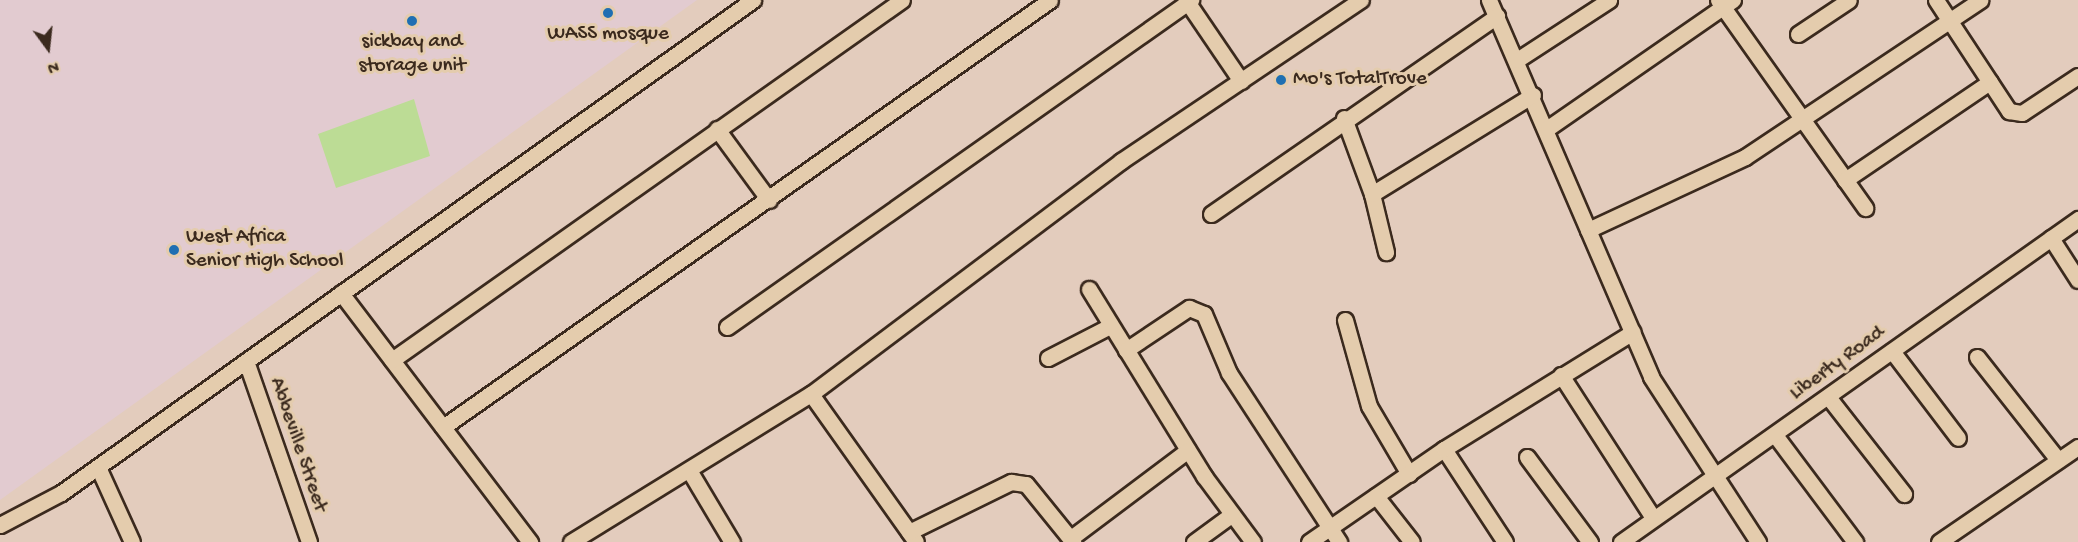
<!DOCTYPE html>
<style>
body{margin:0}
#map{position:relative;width:2078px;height:542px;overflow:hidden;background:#e3ccbd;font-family:"Gochi Hand",sans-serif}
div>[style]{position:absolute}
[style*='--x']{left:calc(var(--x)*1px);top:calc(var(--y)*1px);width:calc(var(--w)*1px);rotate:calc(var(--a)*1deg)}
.built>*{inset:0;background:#e2cbd0}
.green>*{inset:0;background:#bcdc95}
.roads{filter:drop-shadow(2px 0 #3b2a1e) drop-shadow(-2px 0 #3b2a1e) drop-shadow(0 2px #3b2a1e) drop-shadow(0 -2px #3b2a1e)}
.street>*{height:15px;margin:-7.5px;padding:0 7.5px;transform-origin:7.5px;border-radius:7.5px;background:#e4ccad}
.dots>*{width:16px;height:16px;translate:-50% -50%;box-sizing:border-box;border:3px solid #e4ccad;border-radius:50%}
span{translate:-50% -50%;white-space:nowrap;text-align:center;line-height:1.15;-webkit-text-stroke:6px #e4ccad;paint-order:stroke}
.poi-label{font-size:21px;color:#3b2a1e}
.left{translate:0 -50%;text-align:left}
.street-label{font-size:21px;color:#3b2a1e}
.north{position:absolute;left:18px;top:18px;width:60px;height:60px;-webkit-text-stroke:4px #e4ccad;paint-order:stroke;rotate:165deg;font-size:16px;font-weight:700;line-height:24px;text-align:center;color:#3b2a1e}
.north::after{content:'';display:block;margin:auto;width:21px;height:27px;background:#3b2a1e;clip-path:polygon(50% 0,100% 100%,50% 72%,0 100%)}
</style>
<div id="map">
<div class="built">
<div style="clip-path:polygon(0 0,697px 0,0 500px)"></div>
</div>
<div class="green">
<div style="clip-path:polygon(414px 99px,430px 156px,336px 188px,318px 134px)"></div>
</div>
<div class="roads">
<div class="street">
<div style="--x:1186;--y:0;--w:98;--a:55.8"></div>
<div style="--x:1489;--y:0;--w:410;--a:66.7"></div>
<div style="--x:1651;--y:377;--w:197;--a:57"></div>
<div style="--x:1718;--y:0;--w:255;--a:54.7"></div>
<div style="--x:1936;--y:0;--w:133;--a:56.7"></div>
<div style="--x:2009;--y:111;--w:13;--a:9"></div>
<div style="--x:2022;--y:113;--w:67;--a:-33.5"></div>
<div style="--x:1798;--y:34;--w:61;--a:-33.7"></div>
<div style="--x:1517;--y:60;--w:110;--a:-33.1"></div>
<div style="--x:1344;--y:118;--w:81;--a:69.8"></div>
<div style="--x:1372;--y:194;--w:60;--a:76.4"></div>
<div style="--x:1548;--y:128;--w:225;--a:-34.7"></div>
<div style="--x:717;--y:129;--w:88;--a:53.8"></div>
<div style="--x:1845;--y:180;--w:175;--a:-34.1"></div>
<div style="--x:1372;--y:194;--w:189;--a:-31.6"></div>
<div style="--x:1211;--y:214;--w:348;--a:-34.7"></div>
<div style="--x:1588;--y:230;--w:173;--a:-24.9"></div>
<div style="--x:1745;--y:157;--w:283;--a:-33.7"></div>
<div style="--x:2051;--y:238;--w:50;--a:57.3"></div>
<div style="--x:1089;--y:289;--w:220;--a:58.4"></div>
<div style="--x:1204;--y:476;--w:82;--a:53.4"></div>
<div style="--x:341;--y:293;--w:313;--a:52.8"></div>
<div style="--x:1345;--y:320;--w:89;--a:74.4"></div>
<div style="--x:1369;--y:406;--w:79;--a:59.5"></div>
<div style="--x:727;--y:327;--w:568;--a:-35.17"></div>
<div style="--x:1126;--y:350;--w:76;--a:-33.7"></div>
<div style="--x:1189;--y:308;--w:16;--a:22"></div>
<div style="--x:1204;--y:314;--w:64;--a:67"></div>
<div style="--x:1229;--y:373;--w:202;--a:56.9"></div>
<div style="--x:1892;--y:351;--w:109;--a:52.8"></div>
<div style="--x:1977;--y:357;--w:131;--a:51.8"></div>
<div style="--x:1048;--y:358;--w:70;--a:-27.3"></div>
<div style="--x:392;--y:360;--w:624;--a:-35.22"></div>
<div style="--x:246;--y:361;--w:192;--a:70.8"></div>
<div style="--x:1561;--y:375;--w:170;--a:57.2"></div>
<div style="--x:811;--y:394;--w:181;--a:54.6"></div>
<div style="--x:1829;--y:398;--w:122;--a:52"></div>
<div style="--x:443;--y:427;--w:742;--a:-35.12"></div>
<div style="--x:1775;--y:435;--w:134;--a:53.2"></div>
<div style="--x:1444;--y:449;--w:111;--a:56.7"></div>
<div style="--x:1527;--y:457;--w:106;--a:53.5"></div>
<div style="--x:98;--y:467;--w:82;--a:65.6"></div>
<div style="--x:689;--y:470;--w:84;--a:59.2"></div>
<div style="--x:1376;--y:496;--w:58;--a:52"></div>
<div style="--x:0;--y:525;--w:69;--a:-27.7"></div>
<div style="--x:61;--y:493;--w:850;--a:-35.47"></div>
<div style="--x:909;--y:532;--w:114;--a:-26.1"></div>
<div style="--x:1011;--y:482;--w:15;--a:8"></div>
<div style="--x:1026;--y:484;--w:75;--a:51"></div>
<div style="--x:1071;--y:538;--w:146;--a:-36.9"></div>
<div style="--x:571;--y:542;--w:282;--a:-31.7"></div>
<div style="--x:811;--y:394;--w:388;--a:-36.9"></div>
<div style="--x:1121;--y:161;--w:289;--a:-33.9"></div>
<div style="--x:1194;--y:542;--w:46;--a:-36.1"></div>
<div style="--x:1309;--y:542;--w:164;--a:-34.6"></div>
<div style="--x:1444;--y:449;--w:222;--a:-31.8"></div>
<div style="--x:1621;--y:542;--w:560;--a:-35.25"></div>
<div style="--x:1939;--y:542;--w:168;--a:-34.4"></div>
</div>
</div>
<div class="dots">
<div style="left:608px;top:13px;background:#1f6fb2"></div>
<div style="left:412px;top:21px;background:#1f6fb2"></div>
<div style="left:1281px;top:80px;background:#1f6fb2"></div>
<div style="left:174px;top:250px;background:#1f6fb2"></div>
</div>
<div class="poi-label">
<span style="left:608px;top:35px">WASS mosque</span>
<span style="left:412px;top:55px">sickbay and<br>storage unit</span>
<span class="left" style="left:1293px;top:80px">Mo's TotalTrove</span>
<span class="left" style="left:186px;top:250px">West Africa<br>Senior High School</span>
</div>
<div class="street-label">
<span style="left:1838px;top:364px;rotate:-36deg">Liberty Road</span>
<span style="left:297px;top:445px;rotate:71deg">Abbeville Street</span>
</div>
<div class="north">N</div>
</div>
